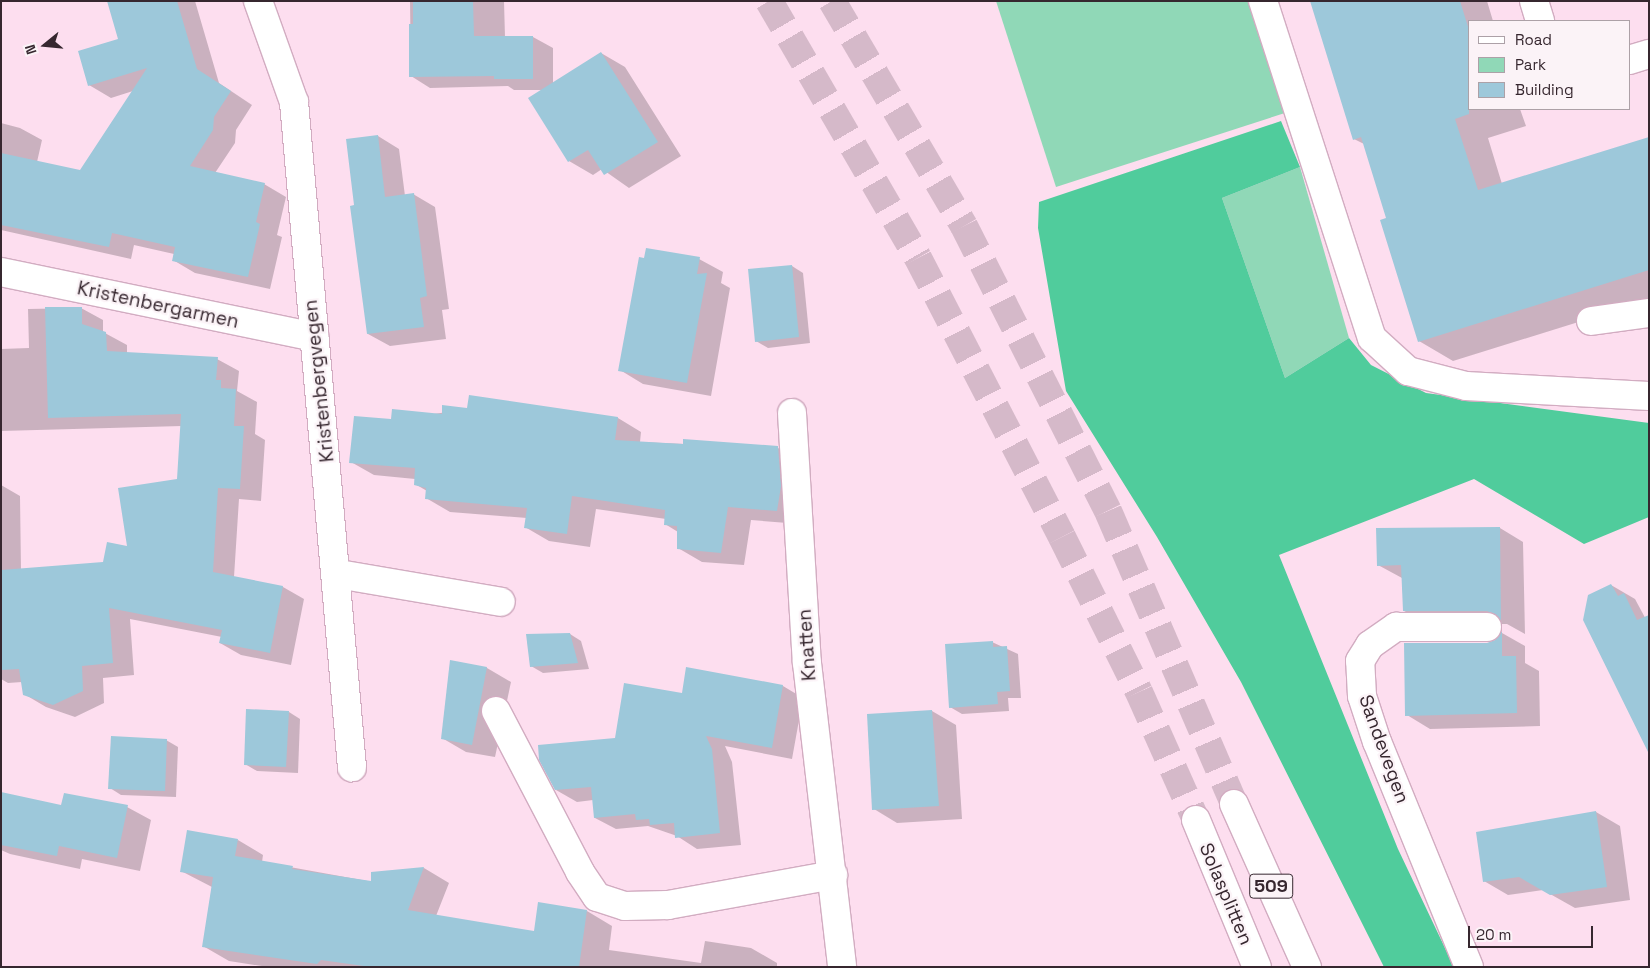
<!DOCTYPE html>
<style>
body{margin:0}
#map{position:relative;width:1650px;height:968px;overflow:hidden;background:#fddeef;font-family:"Space Grotesk",sans-serif}
div>[style]{position:absolute}
[style*='--x']{left:calc(var(--x)*1px);top:calc(var(--y)*1px);width:calc(var(--w)*1px);rotate:calc(var(--a)*1deg)}
.green>*{inset:0;background:#90d8b7}
.forest>*{inset:0;background:#50cc9c}
.shadow>*{inset:0;background:#0003}
.building>*{inset:0;background:#9dc8da}
.highway-tunnel>*{height:28px;margin-top:-14px;transform-origin:0;background:repeating-linear-gradient(90deg,#d5b9c9 0 28px,transparent 0 42px)}
.roads{filter:drop-shadow(1px 0 #d2acc1) drop-shadow(-1px 0 #d2acc1) drop-shadow(0 1px #d2acc1) drop-shadow(0 -1px #d2acc1)}
.minor>*{height:28px;margin:-14px;padding:0 14px;transform-origin:14px;border-radius:14px;background:#fff}
.highway>*{height:28px;margin:-14px;padding:0 14px;transform-origin:14px;border-radius:14px;background:#fff}
span{translate:-50% -50%;white-space:nowrap;text-align:center;line-height:1.15;-webkit-text-stroke:4.5px #fbf3f7;paint-order:stroke}
.shield-label span{padding:1px 4px;background:#fbf3f7;border:1px solid;border-radius:4px;-webkit-text-stroke-width:0}
.shield-label{font-size:18px;color:#36272f;font-weight:700}
.street-label{font-size:19px;color:#36272f}
.frame{position:absolute;inset:0;border:2px solid #36272f;pointer-events:none}
.legend{position:absolute;left:1468px;top:20px;width:162px;height:90px;box-sizing:border-box;background:#fbf3f7;border:1px solid #aca1a7;margin:0;padding:6px 9px;list-style:none;font-size:15px;color:#36272f}
.legend li{display:flex;align-items:center;gap:10px;height:25px}
.legend b{width:25px;border:1px solid #aca1a7}
.north{position:absolute;left:20px;top:20px;width:50px;height:50px;-webkit-text-stroke:4px #fbf3f7;paint-order:stroke;rotate:253deg;font-size:14px;font-weight:700;line-height:20px;text-align:center;color:#36272f}
.north::after{content:'';display:block;margin:auto;width:18px;height:22px;background:#36272f;clip-path:polygon(50% 0,100% 100%,50% 72%,0 100%)}
.scale{position:absolute;left:1468px;top:926px;width:125px;height:22px;box-sizing:border-box;border:2px solid #36272f;border-top:0;padding-left:6px;font-size:15px;line-height:18px;white-space:nowrap;color:#36272f;-webkit-text-stroke:4px #fbf3f7;paint-order:stroke}
</style>
<div id="map">
<div class="green">
<div style="clip-path:polygon(996px 1px,1252px 1px,1288px 112px,1056px 187px)"></div>
<div style="clip-path:polygon(1300px 167px,1349px 338px,1285px 378px,1222px 198px)"></div>
</div>
<div class="forest">
<div style="clip-path:polygon(1281px 121px,1300px 167px,1222px 198px,1285px 378px,1349px 338px,1371px 365px,1426px 393px,1649px 423px,1649px 517px,1584px 544px,1474px 479px,1279px 555px,1398px 849px,1454px 967px,1384px 967px,1241px 682px,1157px 537px,1066px 391px,1038px 228px,1039px 202px)"></div>
</div>
<div class="shadow">
<div style="clip-path:polygon(108px 1px,195px 1px,219px 83px,252px 105px,236px 130px,235px 143px,215px 173px,264px 184px,286px 197px,277px 235px,282px 237px,270px 289px,195px 273px,173px 260px,174px 254px,134px 245px,131px 259px,1px 230px,1px 123px,20px 128px,42px 140px,37px 162px,81px 171px,133px 91px,111px 98px,89px 85px,120px 40px)"></div>
<div style="clip-path:polygon(410px 1px,504px 1px,505px 37px,533px 37px,553px 48px,553px 84px,601px 53px,625px 67px,681px 156px,629px 188px,602px 169px,593px 175px,569px 161px,530px 98px,543px 90px,514px 90px,508px 86px,430px 88px,411px 76px)"></div>
<div style="clip-path:polygon(1311px 1px,1487px 1px,1493px 21px,1469px 21px,1469px 109px,1520px 109px,1526px 126px,1488px 138px,1502px 184px,1649px 138px,1649px 300px,1453px 361px,1419px 341px,1388px 219px,1364px 144px,1354px 139px)"></div>
<div style="clip-path:polygon(378px 136px,399px 149px,405px 196px,413px 194px,435px 207px,449px 309px,442px 310px,446px 339px,390px 346px,368px 334px,355px 206px)"></div>
<div style="clip-path:polygon(699px 259px,723px 272px,721px 283px,730px 288px,711px 396px,643px 384px,620px 370px)"></div>
<div style="clip-path:polygon(792px 266px,803px 273px,810px 343px,768px 348px,756px 341px)"></div>
<div style="clip-path:polygon(81px 308px,103px 320px,103px 332px,127px 345px,127px 353px,217px 359px,239px 371px,237px 391px,257px 402px,255px 434px,265px 440px,261px 501px,239px 499px,234px 577px,283px 587px,304px 599px,291px 665px,241px 655px,220px 643px,222px 637px,130px 619px,134px 675px,103px 678px,104px 703px,75px 717px,46px 707px,24px 694px,22px 682px,8px 683px,1px 679px,1px 485px,20px 496px,21px 570px,104px 563px,128px 548px,178px 480px,182px 426px,1px 431px,1px 349px,29px 348px,28px 309px)"></div>
<div style="clip-path:polygon(470px 397px,618px 418px,641px 432px,640px 442px,778px 448px,801px 461px,800px 524px,751px 520px,744px 565px,702px 562px,678px 548px,678px 532px,665px 524px,666px 519px,596px 509px,590px 547px,549px 541px,525px 527px,527px 518px,450px 512px,426px 498px,427px 491px,415px 484px,415px 479px,374px 475px,351px 462px,392px 420px,468px 409px)"></div>
<div style="clip-path:polygon(1500px 528px,1523px 542px,1525px 634px,1507px 624px,1428px 624px,1404px 611px,1402px 578px,1378px 565px)"></div>
<div style="clip-path:polygon(1611px 585px,1635px 599px,1649px 625px,1649px 687px)"></div>
<div style="clip-path:polygon(1502px 633px,1525px 646px,1525px 663px,1539px 671px,1540px 726px,1430px 729px,1407px 715px,1487px 644px,1496px 641px)"></div>
<div style="clip-path:polygon(570px 634px,581px 641px,589px 669px,543px 673px,531px 666px)"></div>
<div style="clip-path:polygon(992px 642px,1018px 654px,1021px 698px,1008px 698px,1009px 711px,962px 714px,950px 707px)"></div>
<div style="clip-path:polygon(451px 661px,487px 668px,511px 682px,495px 757px,466px 752px,442px 738px)"></div>
<div style="clip-path:polygon(783px 686px,803px 698px,792px 759px,725px 746px,732px 762px,741px 845px,697px 849px,677px 836px,648px 826px,616px 829px,595px 818px,593px 800px,577px 802px,556px 790px,616px 739px,683px 694px)"></div>
<div style="clip-path:polygon(932px 711px,956px 725px,962px 819px,897px 823px,874px 809px,868px 715px)"></div>
<div style="clip-path:polygon(289px 712px,300px 719px,298px 773px,257px 771px,245px 764px)"></div>
<div style="clip-path:polygon(166px 740px,178px 747px,176px 797px,121px 795px,110px 788px)"></div>
<div style="clip-path:polygon(1px 794px,62px 806px,127px 807px,151px 820px,140px 871px,82px 859px,80px 869px,10px 854px,1px 850px)"></div>
<div style="clip-path:polygon(1596px 812px,1620px 826px,1630px 900px,1575px 908px,1543px 890px,1508px 895px,1484px 881px)"></div>
<div style="clip-path:polygon(238px 840px,263px 855px,262px 862px,373px 882px,372px 873px,424px 868px,449px 883px,436px 916px,535px 933px,587px 911px,612px 926px,609px 950px,701px 963px,705px 941px,751px 948px,777px 963px,777px 967px,268px 967px,229px 961px,203px 946px,212px 887px,181px 871px)"></div>
</div>
<div class="building">
<div style="clip-path:polygon(107px 1px,177px 1px,197px 69px,231px 91px,214px 117px,213px 130px,190px 166px,265px 183px,256px 222px,260px 224px,248px 277px,172px 261px,175px 247px,112px 233px,109px 247px,1px 225px,1px 153px,80px 170px,147px 68px,88px 86px,78px 51px,118px 39px)"></div>
<div style="clip-path:polygon(413px 1px,473px 1px,474px 36px,533px 36px,533px 79px,494px 79px,494px 76px,409px 77px,409px 24px,413px 24px)"></div>
<div style="clip-path:polygon(1310px 1px,1460px 1px,1469px 30px,1469px 114px,1455px 119px,1478px 190px,1649px 137px,1649px 270px,1418px 342px,1380px 220px,1386px 218px,1361px 137px,1353px 140px)"></div>
<div style="clip-path:polygon(601px 52px,658px 142px,604px 175px,588px 150px,568px 162px,528px 98px)"></div>
<div style="clip-path:polygon(378px 135px,385px 197px,414px 193px,427px 296px,420px 298px,424px 327px,367px 334px,350px 206px,354px 205px,346px 139px)"></div>
<div style="clip-path:polygon(646px 248px,700px 257px,697px 274px,707px 273px,687px 383px,618px 371px,639px 257px,644px 258px)"></div>
<div style="clip-path:polygon(792px 265px,799px 337px,755px 342px,748px 269px)"></div>
<div style="clip-path:polygon(45px 307px,82px 307px,82px 324px,106px 332px,107px 351px,218px 357px,216px 380px,221px 380px,221px 388px,236px 389px,234px 426px,244px 426px,240px 489px,218px 488px,213px 572px,283px 586px,270px 653px,219px 643px,222px 630px,109px 608px,113px 663px,82px 666px,83px 691px,53px 705px,23px 695px,19px 669px,1px 670px,1px 570px,103px 562px,107px 542px,127px 546px,118px 488px,177px 479px,181px 414px,48px 418px)"></div>
<div style="clip-path:polygon(469px 395px,618px 417px,615px 440px,683px 444px,683px 439px,778px 446px,781px 486px,777px 511px,728px 507px,721px 553px,677px 549px,677px 526px,664px 525px,665px 510px,572px 496px,567px 534px,524px 528px,527px 508px,425px 499px,426px 488px,414px 485px,415px 468px,349px 463px,354px 416px,391px 419px,392px 409px,442px 414px,442px 405px,467px 408px)"></div>
<div style="clip-path:polygon(1500px 527px,1501px 622px,1495px 614px,1487px 611px,1403px 611px,1401px 565px,1377px 566px,1376px 528px)"></div>
<div style="clip-path:polygon(1611px 584px,1618px 596px,1624px 593px,1637px 620px,1649px 615px,1649px 754px,1583px 620px,1588px 595px)"></div>
<div style="clip-path:polygon(1502px 631px,1502px 656px,1516px 656px,1517px 713px,1405px 716px,1404px 643px,1487px 643px,1495px 640px)"></div>
<div style="clip-path:polygon(570px 633px,578px 663px,530px 667px,526px 634px)"></div>
<div style="clip-path:polygon(993px 641px,993px 647px,1007px 646px,1010px 691px,997px 692px,998px 704px,949px 708px,945px 644px)"></div>
<div style="clip-path:polygon(450px 660px,487px 667px,472px 745px,441px 739px)"></div>
<div style="clip-path:polygon(686px 667px,783px 685px,772px 748px,706px 736px,712px 749px,720px 833px,675px 838px,674px 823px,650px 825px,649px 819px,636px 820px,635px 814px,594px 818px,591px 787px,555px 790px,539px 760px,538px 745px,615px 738px,624px 683px,682px 693px)"></div>
<div style="clip-path:polygon(246px 709px,289px 711px,286px 767px,244px 765px)"></div>
<div style="clip-path:polygon(932px 710px,939px 806px,872px 810px,867px 714px)"></div>
<div style="clip-path:polygon(111px 736px,167px 739px,165px 791px,108px 789px)"></div>
<div style="clip-path:polygon(1px 792px,61px 805px,64px 793px,128px 805px,117px 858px,59px 846px,57px 856px,1px 845px)"></div>
<div style="clip-path:polygon(1596px 811px,1607px 887px,1550px 895px,1519px 877px,1483px 882px,1476px 832px)"></div>
<div style="clip-path:polygon(187px 830px,238px 839px,235px 856px,293px 866px,292px 869px,371px 881px,371px 872px,424px 867px,408px 910px,534px 931px,538px 902px,587px 910px,579px 967px,371px 967px,321px 960px,317px 964px,202px 947px,213px 877px,180px 872px)"></div>
</div>
<div class="highway-tunnel">
<div style="--x:769;--y:1;--w:297;--a:59.9"></div>
<div style="--x:918;--y:258;--w:314;--a:62.7"></div>
<div style="--x:1062;--y:537;--w:173;--a:63.6"></div>
<div style="--x:1139;--y:692;--w:140;--a:66"></div>
<div style="--x:832;--y:1;--w:261;--a:59.6"></div>
<div style="--x:964;--y:226;--w:319;--a:63.2"></div>
<div style="--x:1108;--y:511;--w:319;--a:66.7"></div>
</div>
<div class="roads">
<div class="minor">
<div style="--x:258;--y:1;--w:107;--a:70.4"></div>
<div style="--x:294;--y:102;--w:668;--a:85.02"></div>
<div style="--x:1263;--y:1;--w:354;--a:72.1"></div>
<div style="--x:1372;--y:338;--w:49;--a:42.5"></div>
<div style="--x:1408;--y:371;--w:60;--a:14.5"></div>
<div style="--x:1466;--y:386;--w:183;--a:3.1"></div>
<div style="--x:1534;--y:1;--w:21;--a:73"></div>
<div style="--x:1629;--y:60;--w:21;--a:-17"></div>
<div style="--x:1;--y:272;--w:320;--a:11.7"></div>
<div style="--x:1591;--y:321;--w:59;--a:-7.9"></div>
<div style="--x:792;--y:413;--w:250;--a:86.6"></div>
<div style="--x:807;--y:663;--w:306;--a:83.4"></div>
<div style="--x:338;--y:574;--w:165;--a:9.7"></div>
<div style="--x:496;--y:711;--w:182;--a:62.4"></div>
<div style="--x:580;--y:872;--w:30;--a:56"></div>
<div style="--x:597;--y:897;--w:29;--a:18"></div>
<div style="--x:625;--y:906;--w:43;--a:-1.3"></div>
<div style="--x:668;--y:905;--w:168;--a:-10.3"></div>
<div style="--x:1469;--y:967;--w:243;--a:-112.2"></div>
<div style="--x:1377;--y:742;--w:48;--a:-108.1"></div>
<div style="--x:1362;--y:696;--w:35;--a:-93"></div>
<div style="--x:1360;--y:661;--w:19;--a:-58"></div>
<div style="--x:1370;--y:645;--w:32;--a:-35"></div>
<div style="--x:1396;--y:627;--w:91;--a:0"></div>
</div>
<div class="highway">
<div style="--x:1234;--y:804;--w:179;--a:65.9"></div>
<div style="--x:1196;--y:820;--w:159;--a:67.5"></div>
</div>
</div>
<div class="shield-label">
<span style="left:1271px;top:886px">509</span>
</div>
<div class="street-label">
<span style="left:158px;top:305px;rotate:12deg">Kristenbergarmen</span>
<span style="left:319px;top:381px;rotate:-96deg">Kristenbergvegen</span>
<span style="left:807px;top:645px;rotate:-94deg">Knatten</span>
<span style="left:1384px;top:749px;rotate:70deg">Sandevegen</span>
<span style="left:1226px;top:894px;rotate:67deg">Solasplitten</span>
</div>
<div class="frame"></div>
<ul class="legend">
<li><b style="height:6px;background:#fff"></b>Road</li>
<li><b style="height:14px;background:#90d8b7"></b>Park</li>
<li><b style="height:14px;background:#9dc8da"></b>Building</li>
</ul>
<div class="north">N</div>
<div class="scale">20 m</div>
</div>
